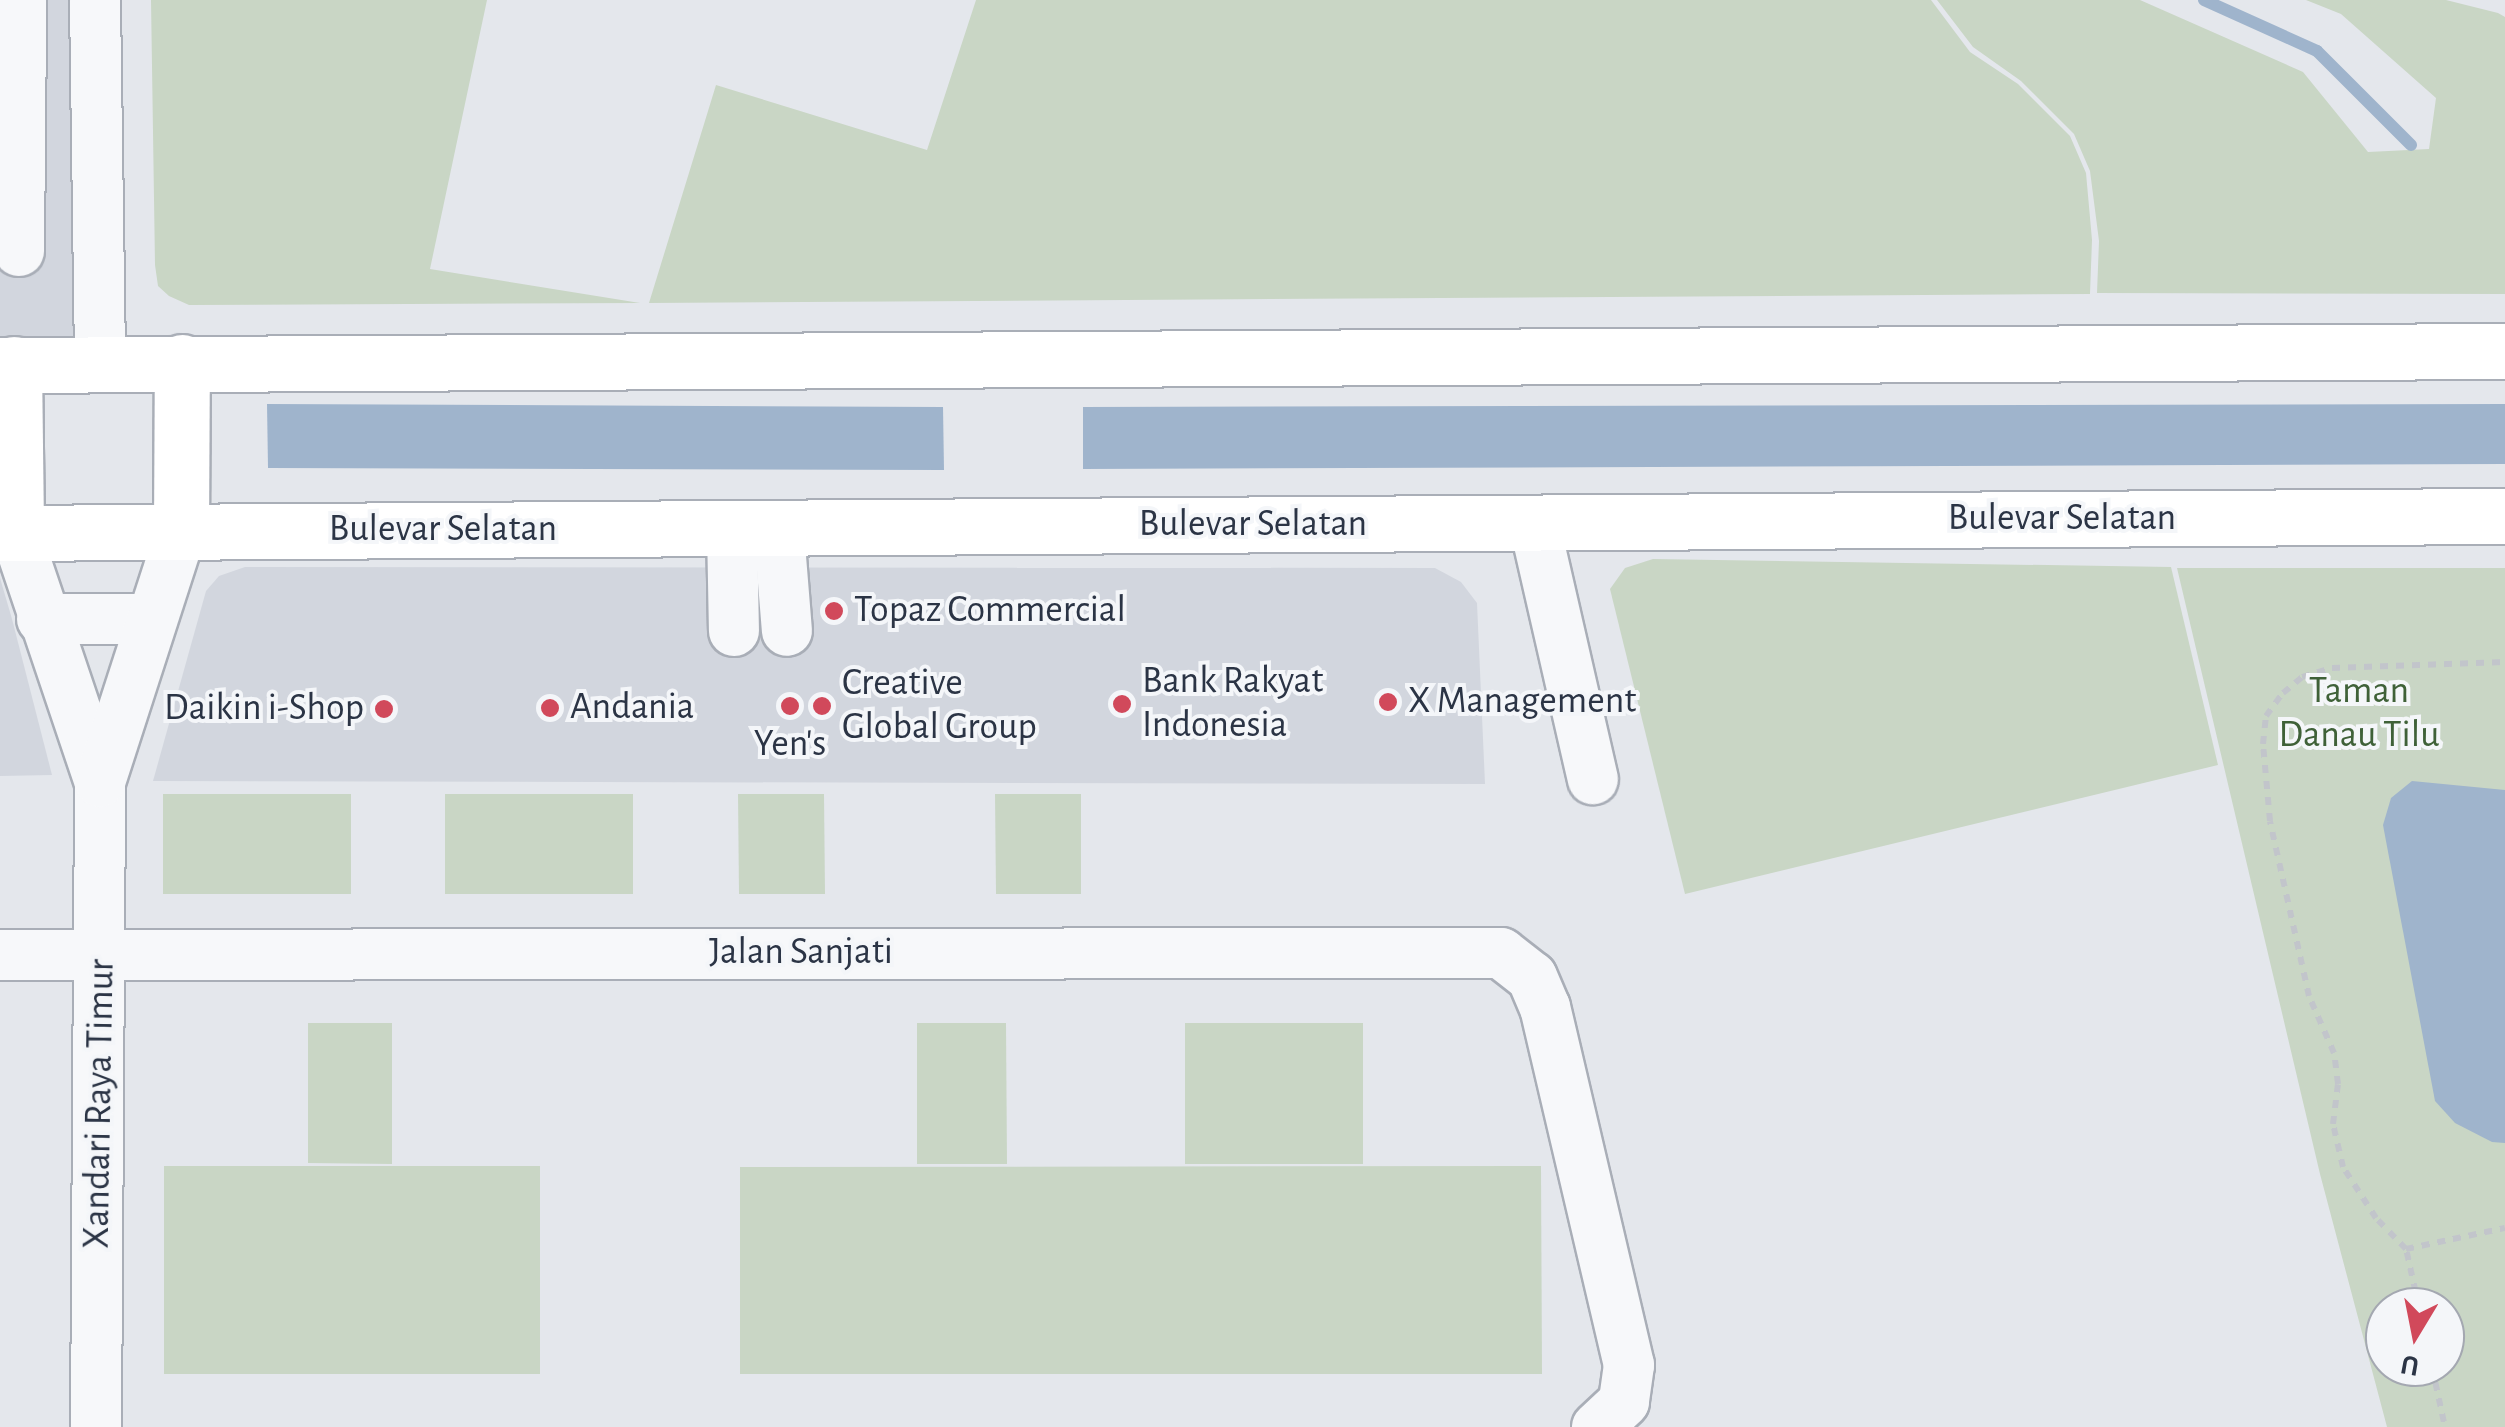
<!DOCTYPE html>
<style>
body{margin:0}
#map{position:relative;width:2505px;height:1427px;overflow:hidden;background:#e4e7ec;font-family:"Alegreya Sans",sans-serif}
div>[style]{position:absolute}
[style*='--x']{left:calc(var(--x)*1px);top:calc(var(--y)*1px);width:calc(var(--w)*1px);rotate:calc(var(--a)*1deg)}
.built>*{inset:0;background:#d2d6de}
.green>*{inset:0;background:#c9d6c5}
.water>*{inset:0;background:#9fb4cc}
.stream>*{height:12px;margin:-6px;padding:0 6px;transform-origin:6px;border-radius:6px;background:#9fb4cc}
.path>*{height:6px;margin-top:-3px;transform-origin:0;background:repeating-linear-gradient(90deg,#c2c5cb 0 8px,transparent 0 16px)}
.roads{filter:drop-shadow(2px 0 #a9aeb7) drop-shadow(-2px 0 #a9aeb7) drop-shadow(0 2px #a9aeb7) drop-shadow(0 -2px #a9aeb7)}
.minor>*{height:50px;margin:-25px;padding:0 25px;transform-origin:25px;border-radius:25px;background:#f7f8fa}
.major>*{height:55px;margin:-27.5px;padding:0 27.5px;transform-origin:27.5px;border-radius:27.5px;background:#fff}
.dots>*{width:28px;height:28px;translate:-50% -50%;box-sizing:border-box;border:5px solid #f4f6f9;border-radius:50%}
span{translate:-50% -50%;white-space:nowrap;text-align:center;line-height:1.15;-webkit-text-stroke:8px #f4f6f9;paint-order:stroke}
.street-label{font-size:38px;color:#2b3445}
.poi-label{font-size:38px;color:#2b3445}
.left{translate:0 -50%;text-align:left}
.right{translate:-100% -50%;text-align:right}
.park-label{font-size:38px;color:#3f6138}
.north{position:absolute;left:2365px;top:1287px;width:100px;height:100px;box-sizing:border-box;background:#f4f6f9;border:2px solid #a4a8b1;border-radius:50%;rotate:190deg;font-size:28px;font-weight:700;line-height:40px;text-align:center;color:#2b3445}
.north::after{content:'';display:block;margin:auto;width:35px;height:45px;background:#d1495b;clip-path:polygon(50% 0,100% 100%,50% 72%,0 100%)}
</style>
<div id="map">
<div class="built">
<div style="clip-path:polygon(0 0,80px 0,87px 351px,0 351px)"></div>
<div style="clip-path:polygon(245px 567px,1435px 568px,1461px 582px,1477px 603px,1485px 784px,153px 781px,206px 591px,219px 576px)"></div>
<div style="clip-path:polygon(0 578px,12px 619px,52px 775px,0 776px)"></div>
</div>
<div class="green">
<div style="clip-path:polygon(151px 0,487px 0,430px 269px,640px 303px,189px 305px,169px 296px,158px 286px,155px 265px)"></div>
<div style="clip-path:polygon(976px 0,1931px 0,1970px 52px,2018px 84px,2070px 136px,2086px 173px,2092px 240px,2090px 294px,649px 303px,716px 85px,927px 150px)"></div>
<div style="clip-path:polygon(1937px 0,2140px 0,2303px 72px,2368px 152px,2429px 149px,2436px 98px,2341px 14px,2306px 0,2446px 0,2498px 13px,2505px 17px,2505px 294px,2097px 293px,2099px 241px,2090px 171px,2074px 134px,2021px 81px,1973px 47px)"></div>
<div style="clip-path:polygon(1653px 559px,2171px 567px,2218px 765px,1685px 894px,1610px 589px,1625px 568px)"></div>
<div style="clip-path:polygon(evenodd,2177px 568px,2505px 568px,2505px 1427px,2387px 1427px,2320px 1174px,2177px 568px,2385px 1307px,2445px 1307px,2445px 1367px,2385px 1367px,2385px 1307px)"></div>
<div style="clip-path:polygon(163px 794px,351px 794px,351px 894px,163px 894px)"></div>
<div style="clip-path:polygon(445px 794px,633px 794px,633px 894px,445px 894px)"></div>
<div style="clip-path:polygon(738px 794px,824px 794px,825px 894px,739px 894px)"></div>
<div style="clip-path:polygon(995px 794px,1081px 794px,1081px 894px,996px 894px)"></div>
<div style="clip-path:polygon(392px 1023px,392px 1164px,308px 1163px,308px 1023px)"></div>
<div style="clip-path:polygon(917px 1023px,1006px 1023px,1007px 1164px,917px 1164px)"></div>
<div style="clip-path:polygon(1185px 1023px,1363px 1023px,1363px 1164px,1185px 1164px)"></div>
<div style="clip-path:polygon(164px 1166px,540px 1166px,540px 1374px,164px 1374px)"></div>
<div style="clip-path:polygon(1541px 1166px,1542px 1374px,740px 1374px,740px 1167px)"></div>
</div>
<div class="water">
<div style="clip-path:polygon(267px 404px,943px 407px,944px 470px,268px 468px)"></div>
<div style="clip-path:polygon(2505px 404px,2505px 464px,1083px 469px,1083px 407px)"></div>
<div style="clip-path:polygon(2412px 781px,2505px 790px,2505px 1143px,2492px 1142px,2455px 1123px,2435px 1101px,2383px 825px,2391px 798px)"></div>
</div>
<div class="stream">
<div style="--x:2204;--y:0;--w:124;--a:24.3"></div>
<div style="--x:2317;--y:51;--w:133;--a:45"></div>
</div>
<div class="path">
<div style="--x:2406;--y:1249;--w:101;--a:-12"></div>
<div style="--x:2419;--y:1307;--w:59;--a:-102.6"></div>
<div style="--x:2406;--y:1249;--w:43;--a:-134.1"></div>
<div style="--x:2376;--y:1218;--w:61;--a:-122.9"></div>
<div style="--x:2343;--y:1167;--w:44;--a:-103.1"></div>
<div style="--x:2333;--y:1124;--w:40;--a:-82.9"></div>
<div style="--x:2338;--y:1084;--w:31;--a:-97"></div>
<div style="--x:2334;--y:1053;--w:62;--a:-113.7"></div>
<div style="--x:2309;--y:996;--w:179;--a:-102.6"></div>
<div style="--x:2270;--y:821;--w:77;--a:-95.2"></div>
<div style="--x:2263;--y:744;--w:28;--a:-84"></div>
<div style="--x:2266;--y:716;--w:29;--a:-54"></div>
<div style="--x:2283;--y:693;--w:25;--a:-40"></div>
<div style="--x:2302;--y:677;--w:31;--a:-17"></div>
<div style="--x:2332;--y:668;--w:173;--a:-2"></div>
<div style="--x:2432;--y:1367;--w:61;--a:77.8"></div>
</div>
<div class="roads">
<div class="minor">
<div style="--x:95;--y:0;--w:364;--a:89.2"></div>
<div style="--x:19;--y:251;--w:251;--a:-89.5"></div>
<div style="--x:1534;--y:522;--w:264;--a:77.1"></div>
<div style="--x:784;--y:528;--w:29;--a:96"></div>
<div style="--x:781;--y:557;--w:74;--a:85.4"></div>
<div style="--x:732;--y:529;--w:102;--a:88.9"></div>
<div style="--x:16;--y:533;--w:263;--a:71.4"></div>
<div style="--x:42;--y:619;--w:110;--a:0"></div>
<div style="--x:0;--y:955;--w:1501;--a:-0.08"></div>
<div style="--x:1501;--y:953;--w:39;--a:38"></div>
<div style="--x:1532;--y:977;--w:33;--a:67"></div>
<div style="--x:1545;--y:1007;--w:368;--a:76.8"></div>
<div style="--x:1629;--y:1365;--w:37;--a:98"></div>
<div style="--x:1624;--y:1402;--w:37;--a:137"></div>
<div style="--x:96;--y:1427;--w:645;--a:-89.64"></div>
<div style="--x:100;--y:782;--w:264;--a:-72.1"></div>
</div>
<div class="major">
<div style="--x:14;--y:364;--w:169;--a:89.3"></div>
<div style="--x:0;--y:365;--w:2505;--a:-0.32"></div>
<div style="--x:181;--y:531;--w:169;--a:-89.7"></div>
<div style="--x:0;--y:533;--w:2505;--a:-0.39"></div>
</div>
</div>
<div class="dots">
<div style="left:834px;top:611px;background:#d1495b"></div>
<div style="left:1388px;top:702px;background:#d1495b"></div>
<div style="left:1122px;top:704px;background:#d1495b"></div>
<div style="left:790px;top:706px;background:#d1495b"></div>
<div style="left:822px;top:706px;background:#d1495b"></div>
<div style="left:550px;top:708px;background:#d1495b"></div>
<div style="left:384px;top:709px;background:#d1495b"></div>
</div>
<div class="street-label">
<span style="left:2062px;top:519px">Bulevar Selatan</span>
<span style="left:1253px;top:525px">Bulevar Selatan</span>
<span style="left:443px;top:530px">Bulevar Selatan</span>
<span style="left:801px;top:953px">Jalan Sanjati</span>
<span style="left:100px;top:1104px;rotate:-89deg">Xandari Raya Timur</span>
</div>
<div class="poi-label">
<span class="left" style="left:854px;top:611px">Topaz Commercial</span>
<span class="left" style="left:1142px;top:704px">Bank Rakyat<br>Indonesia</span>
<span class="left" style="left:842px;top:706px">Creative<br>Global Group</span>
<span class="left" style="left:1408px;top:702px">X Management</span>
<span class="left" style="left:570px;top:708px">Andania</span>
<span class="right" style="left:364px;top:709px">Daikin i-Shop</span>
<span style="left:790px;top:745px">Yen's</span>
</div>
<div class="park-label">
<span style="left:2359px;top:714px">Taman<br>Danau Tilu</span>
</div>
<div class="north">U</div>
</div>
